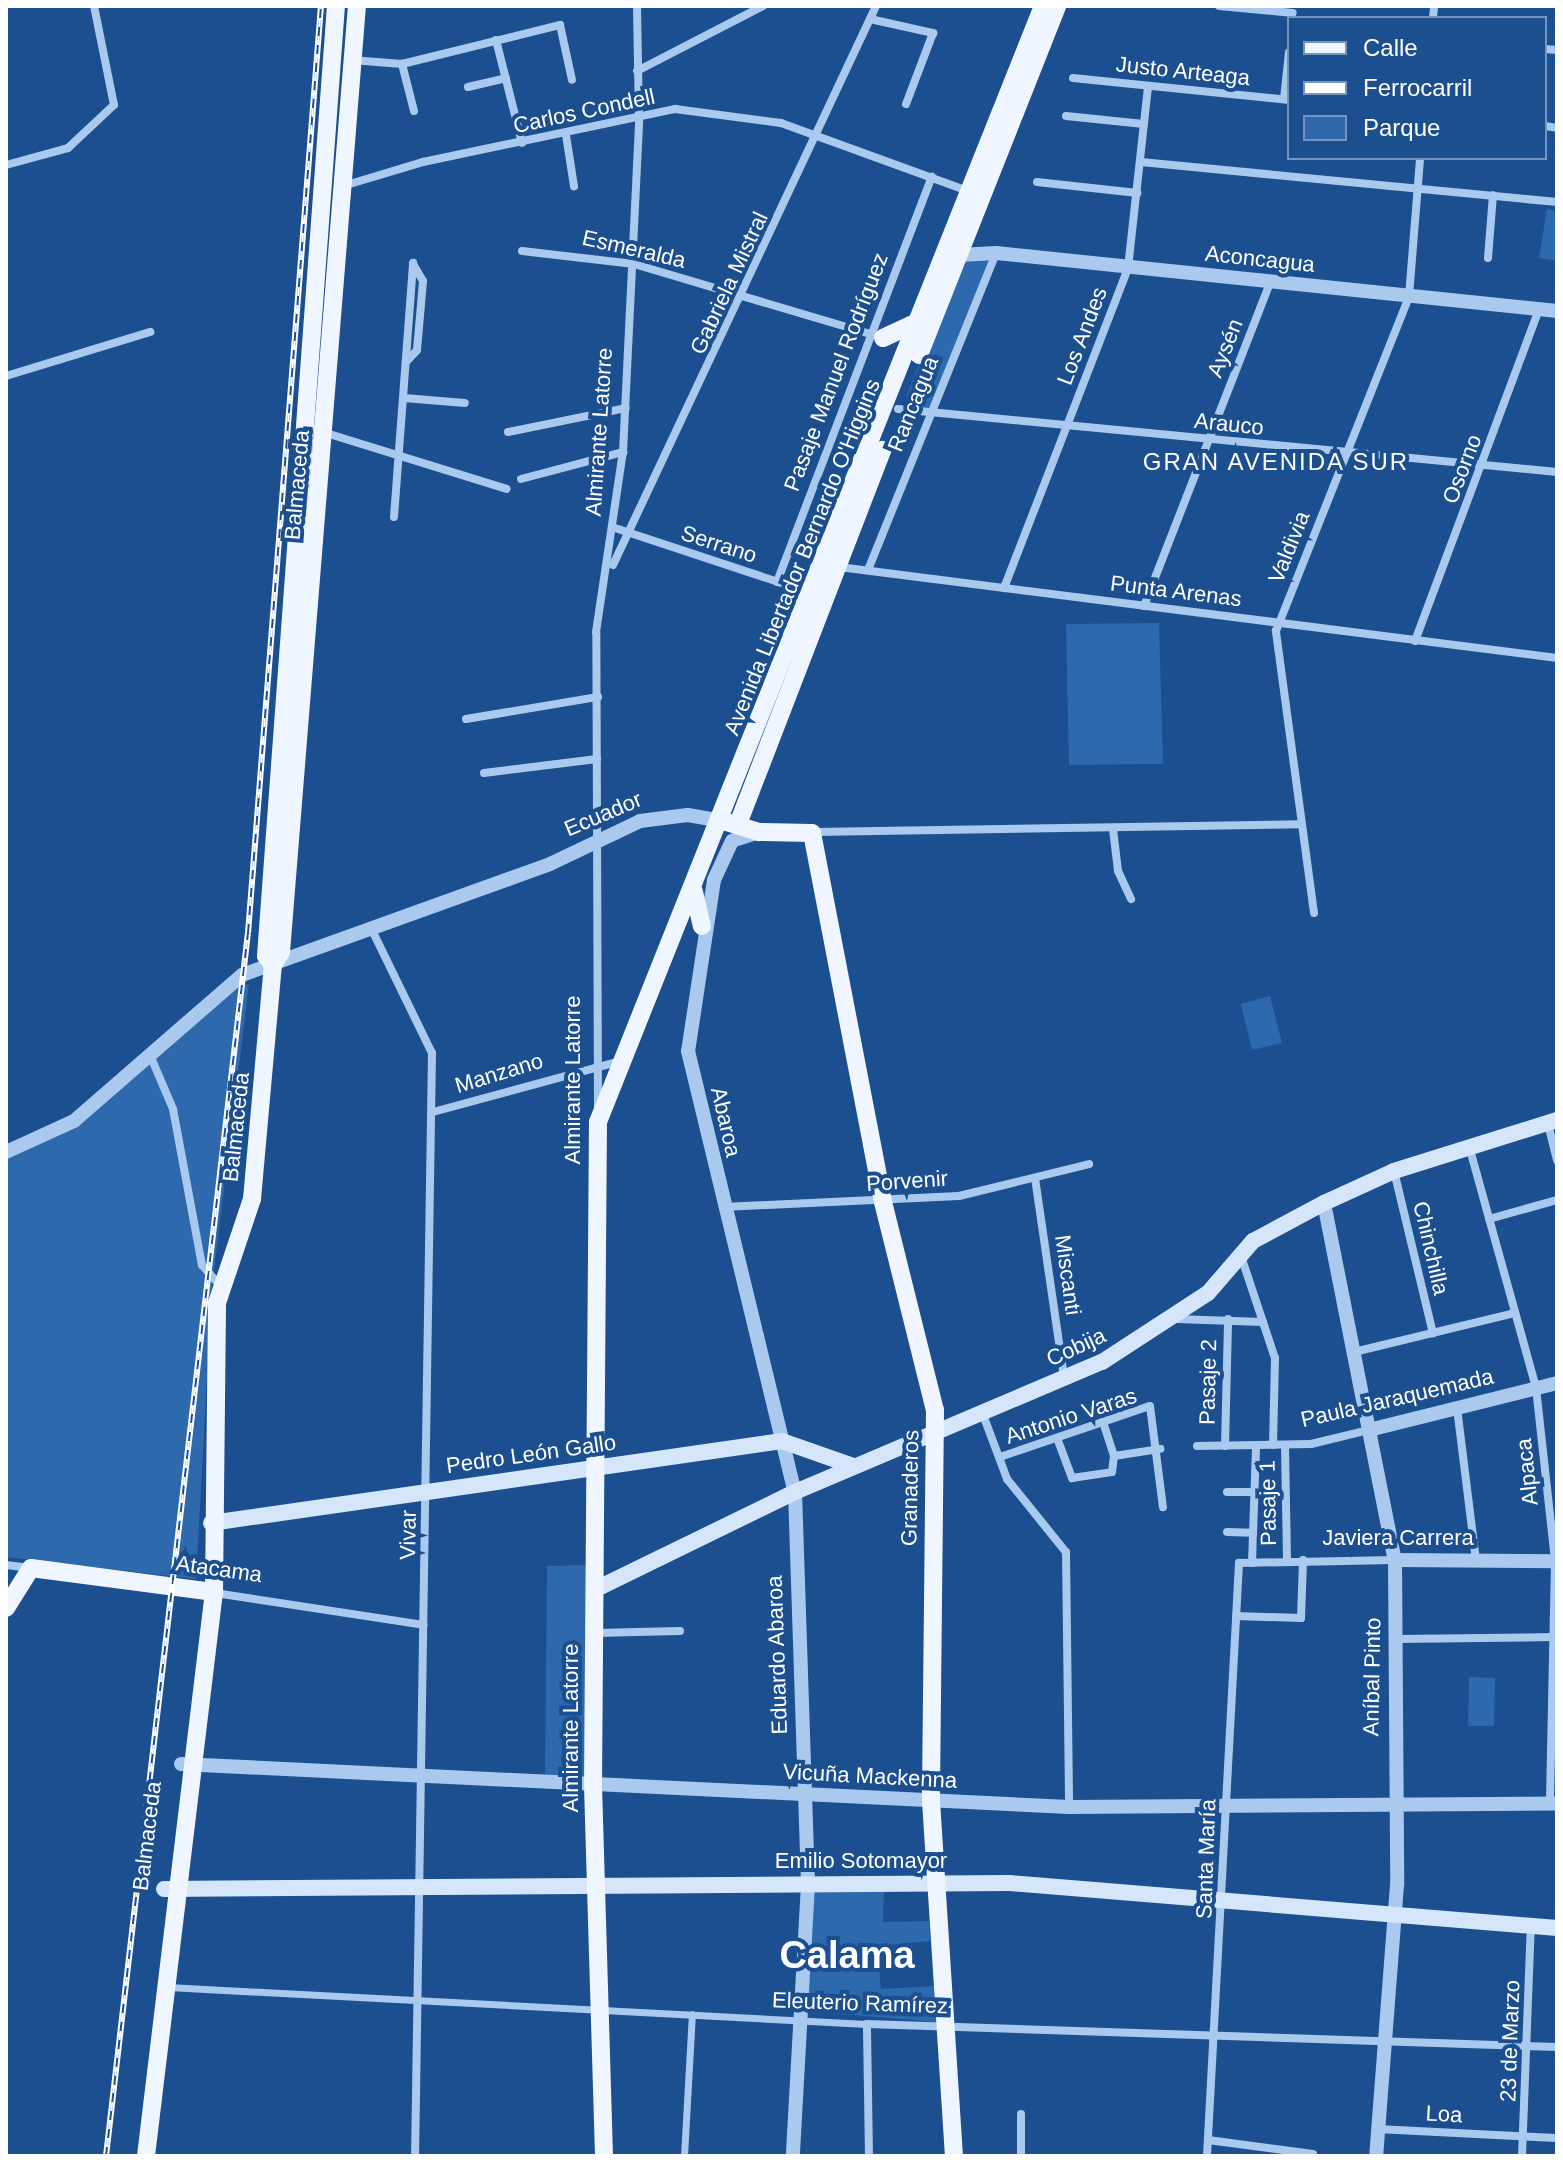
<!DOCTYPE html>
<meta charset="utf-8">
<style>
body{margin:0}
#map{position:relative;width:1563px;height:2162px;overflow:hidden;background:#1b4f8f;font-family:Arial,sans-serif}
div>[style]{position:absolute}
[style*='--x']{left:calc(var(--x)*1px);top:calc(var(--y)*1px);width:calc(var(--w)*1px);rotate:calc(var(--a)*1deg)}
.green>*{inset:0;background:#2e69ad}
.pedestrian>*{height:7px;margin:-3.5px;padding:0 3.5px;transform-origin:3.5px;border-radius:3.5px;background:#a9c9ee}
.minor>*{height:8px;margin:-4px;padding:0 4px;transform-origin:4px;border-radius:4px;background:#a9c9ee}
.tertiary>*{height:14px;margin:-7px;padding:0 7px;transform-origin:7px;border-radius:7px;background:#a9c9ee}
.secondary>*{height:16px;margin:-8px;padding:0 8px;transform-origin:8px;border-radius:8px;background:#d6e6fa}
.primary>*{height:18px;margin:-9px;padding:0 9px;transform-origin:9px;border-radius:9px;background:#f0f6ff}
.rail>*{height:6px;margin-top:-3px;transform-origin:0;background:repeating-linear-gradient(90deg,#1b4f8f 0 9px,#fff 0 18px);box-sizing:border-box;border-block:2px solid #fff}
span{translate:-50% -50%;white-space:nowrap;text-align:center;line-height:1.15;-webkit-text-stroke:8px #1b4f8f;paint-order:stroke}
.street-label{font-size:22px;color:#fff}
.neighbourhood-label{font-size:24px;color:#fff;letter-spacing:2px}
.town-label{font-size:38px;color:#fff;font-weight:700}
.frame{position:absolute;inset:0;border:8px solid #fff;pointer-events:none}
.legend{position:absolute;left:1287px;top:16px;width:260px;height:144px;box-sizing:border-box;background:#1b4f8f;border:2px solid #7695bc;margin:0;padding:10px 14px;list-style:none;font-size:24px;color:#fff}
.legend li{display:flex;align-items:center;gap:16px;height:40px}
.legend b{width:40px;border:2px solid #7695bc}
</style>
<div id="map">
<div class="green">
<div style="clip-path:polygon(1547px 209px,1557px 211px,1557px 261px,1539px 258px)"></div>
<div style="clip-path:polygon(996px 253px,928px 412px,913px 410px,906px 396px,964px 255px)"></div>
<div style="clip-path:polygon(1159px 623px,1163px 764px,1069px 765px,1066px 624px)"></div>
<div style="clip-path:polygon(249px 984px,212px 1286px,196px 1579px,6px 1557px,6px 1154px,58px 1136px,233px 987px)"></div>
<div style="clip-path:polygon(1270px 996px,1282px 1043px,1252px 1050px,1241px 1004px)"></div>
<div style="clip-path:polygon(589px 1565px,589px 1781px,545px 1779px,547px 1566px)"></div>
<div style="clip-path:polygon(1469px 1677px,1495px 1678px,1494px 1726px,1468px 1726px)"></div>
<div style="clip-path:polygon(820px 1889px,884px 1889px,883px 1922px,929px 1921px,930px 1941px,877px 1946px,881px 1989px,934px 1986px,936px 2022px,805px 2011px,812px 1893px)"></div>
</div>
<div class="pedestrian">
<div style="--x:168;--y:1987;--w:700;--a:3.03"></div>
<div style="--x:684;--y:2156;--w:142;--a:-86.8"></div>
</div>
<div class="minor">
<div style="--x:1219;--y:6;--w:74;--a:5.4"></div>
<div style="--x:1433;--y:18;--w:12;--a:-85"></div>
<div style="--x:870;--y:19;--w:65;--a:12.5"></div>
<div style="--x:933;--y:33;--w:76;--a:110.8"></div>
<div style="--x:496;--y:40;--w:106;--a:75.8"></div>
<div style="--x:1545;--y:49;--w:12;--a:5"></div>
<div style="--x:352;--y:60;--w:50;--a:4.6"></div>
<div style="--x:637;--y:71;--w:142;--a:-27.3"></div>
<div style="--x:1073;--y:78;--w:217;--a:5.8"></div>
<div style="--x:468;--y:87;--w:39;--a:-13"></div>
<div style="--x:1284;--y:99;--w:47;--a:-83.9"></div>
<div style="--x:414;--y:111;--w:49;--a:-104.3"></div>
<div style="--x:402;--y:64;--w:163;--a:-13.9"></div>
<div style="--x:560;--y:25;--w:56;--a:77.7"></div>
<div style="--x:1066;--y:116;--w:78;--a:5.9"></div>
<div style="--x:1545;--y:126;--w:12;--a:9"></div>
<div style="--x:566;--y:135;--w:52;--a:81.1"></div>
<div style="--x:1141;--y:162;--w:418;--a:5.5"></div>
<div style="--x:6;--y:165;--w:64;--a:-15.3"></div>
<div style="--x:68;--y:148;--w:63;--a:-43.1"></div>
<div style="--x:114;--y:105;--w:101;--a:-101.4"></div>
<div style="--x:1037;--y:182;--w:101;--a:6.3"></div>
<div style="--x:343;--y:186;--w:84;--a:-16.7"></div>
<div style="--x:423;--y:162;--w:258;--a:-11.9"></div>
<div style="--x:675;--y:109;--w:107;--a:7.5"></div>
<div style="--x:781;--y:123;--w:199;--a:20"></div>
<div style="--x:522;--y:251;--w:113;--a:6.6"></div>
<div style="--x:634;--y:264;--w:250;--a:16.5"></div>
<div style="--x:1488;--y:258;--w:63;--a:-85.5"></div>
<div style="--x:406;--y:362;--w:16;--a:-47"></div>
<div style="--x:417;--y:350;--w:69;--a:-85"></div>
<div style="--x:423;--y:281;--w:20;--a:-120"></div>
<div style="--x:6;--y:376;--w:151;--a:-17"></div>
<div style="--x:404;--y:398;--w:61;--a:4.7"></div>
<div style="--x:898;--y:409;--w:662;--a:5.46"></div>
<div style="--x:508;--y:432;--w:120;--a:-11.5"></div>
<div style="--x:326;--y:433;--w:189;--a:17.2"></div>
<div style="--x:521;--y:479;--w:106;--a:-14.8"></div>
<div style="--x:394;--y:517;--w:255;--a:-85.7"></div>
<div style="--x:615;--y:528;--w:203;--a:18.3"></div>
<div style="--x:613;--y:565;--w:618;--a:-64.8"></div>
<div style="--x:839;--y:567;--w:724;--a:7.22"></div>
<div style="--x:868;--y:570;--w:342;--a:-68"></div>
<div style="--x:777;--y:582;--w:434;--a:-69.1"></div>
<div style="--x:1004;--y:588;--w:343;--a:-68.8"></div>
<div style="--x:1128;--y:268;--w:183;--a:-83.7"></div>
<div style="--x:1144;--y:606;--w:347;--a:-68.7"></div>
<div style="--x:1415;--y:641;--w:354;--a:-69.5"></div>
<div style="--x:466;--y:719;--w:134;--a:-9.5"></div>
<div style="--x:484;--y:773;--w:114;--a:-7.1"></div>
<div style="--x:1113;--y:829;--w:42;--a:83.2"></div>
<div style="--x:1118;--y:871;--w:31;--a:65"></div>
<div style="--x:814;--y:832;--w:487;--a:-0.9"></div>
<div style="--x:1314;--y:913;--w:285;--a:-97.7"></div>
<div style="--x:1276;--y:631;--w:360;--a:-68.3"></div>
<div style="--x:1409;--y:296;--w:138;--a:-85.4"></div>
<div style="--x:371;--y:928;--w:139;--a:64"></div>
<div style="--x:432;--y:1053;--w:1103;--a:90.88"></div>
<div style="--x:150;--y:1055;--w:59;--a:66.9"></div>
<div style="--x:173;--y:1109;--w:159;--a:79.5"></div>
<div style="--x:202;--y:1265;--w:30;--a:49"></div>
<div style="--x:598;--y:1109;--w:477;--a:-90.2"></div>
<div style="--x:596;--y:632;--w:182;--a:-81.5"></div>
<div style="--x:623;--y:452;--w:331;--a:-87.2"></div>
<div style="--x:639;--y:121;--w:115;--a:-91"></div>
<div style="--x:433;--y:1112;--w:195;--a:-15.2"></div>
<div style="--x:1548;--y:1124;--w:38;--a:76"></div>
<div style="--x:1469;--y:1146;--w:251;--a:74.5"></div>
<div style="--x:1536;--y:1388;--w:174;--a:83.7"></div>
<div style="--x:1555;--y:1561;--w:243;--a:91.2"></div>
<div style="--x:1394;--y:1171;--w:167;--a:76.5"></div>
<div style="--x:1035;--y:1178;--w:202;--a:81.7"></div>
<div style="--x:724;--y:1207;--w:235;--a:-2.7"></div>
<div style="--x:959;--y:1196;--w:134;--a:-13.8"></div>
<div style="--x:1489;--y:1219;--w:71;--a:-15.6"></div>
<div style="--x:1241;--y:1256;--w:108;--a:71.6"></div>
<div style="--x:1275;--y:1358;--w:87;--a:91.3"></div>
<div style="--x:1176;--y:1319;--w:87;--a:2"></div>
<div style="--x:1354;--y:1352;--w:166;--a:-13.6"></div>
<div style="--x:1457;--y:1408;--w:154;--a:82.9"></div>
<div style="--x:982;--y:1412;--w:72;--a:69.5"></div>
<div style="--x:1007;--y:1479;--w:94;--a:51.1"></div>
<div style="--x:1066;--y:1552;--w:255;--a:89.3"></div>
<div style="--x:1103;--y:1422;--w:36;--a:72"></div>
<div style="--x:1057;--y:1438;--w:43;--a:69.4"></div>
<div style="--x:1072;--y:1478;--w:40;--a:-8.5"></div>
<div style="--x:1112;--y:1472;--w:16;--a:-83"></div>
<div style="--x:1114;--y:1456;--w:47;--a:-8.7"></div>
<div style="--x:1285;--y:1445;--w:115;--a:89"></div>
<div style="--x:1197;--y:1446;--w:114;--a:-1"></div>
<div style="--x:1311;--y:1444;--w:60;--a:-13.6"></div>
<div style="--x:1225;--y:1446;--w:127;--a:-88.6"></div>
<div style="--x:1000;--y:1457;--w:158;--a:-18.8"></div>
<div style="--x:1150;--y:1406;--w:102;--a:82.7"></div>
<div style="--x:1227;--y:1492;--w:27;--a:0"></div>
<div style="--x:1227;--y:1532;--w:25;--a:2"></div>
<div style="--x:1252;--y:1563;--w:117;--a:-88"></div>
<div style="--x:6;--y:1565;--w:23;--a:7"></div>
<div style="--x:215;--y:1593;--w:211;--a:8.7"></div>
<div style="--x:1236;--y:1616;--w:65;--a:1.8"></div>
<div style="--x:1301;--y:1618;--w:58;--a:-88"></div>
<div style="--x:595;--y:1633;--w:85;--a:-1.3"></div>
<div style="--x:1396;--y:1639;--w:158;--a:-0.7"></div>
<div style="--x:1377;--y:2129;--w:180;--a:2.9"></div>
<div style="--x:1208;--y:2140;--w:106;--a:7.6"></div>
<div style="--x:869;--y:2156;--w:132;--a:-90.9"></div>
<div style="--x:867;--y:2024;--w:690;--a:1.91"></div>
<div style="--x:1021;--y:2156;--w:42;--a:-90"></div>
<div style="--x:1207;--y:2156;--w:594;--a:-86.91"></div>
<div style="--x:1239;--y:1563;--w:156;--a:-1.1"></div>
<div style="--x:1522;--y:2156;--w:230;--a:-87.8"></div>
</div>
<div class="tertiary">
<div style="--x:959;--y:255;--w:37;--a:-3"></div>
<div style="--x:996;--y:253;--w:564;--a:5.9"></div>
<div style="--x:759;--y:832;--w:28;--a:162"></div>
<div style="--x:732;--y:841;--w:43;--a:114.8"></div>
<div style="--x:714;--y:880;--w:173;--a:98.6"></div>
<div style="--x:688;--y:1051;--w:454;--a:76.4"></div>
<div style="--x:795;--y:1492;--w:392;--a:88.1"></div>
<div style="--x:808;--y:1884;--w:272;--a:93.2"></div>
<div style="--x:6;--y:1152;--w:75;--a:-24.5"></div>
<div style="--x:74;--y:1121;--w:223;--a:-41"></div>
<div style="--x:242;--y:975;--w:327;--a:-19.8"></div>
<div style="--x:550;--y:864;--w:100;--a:-25.5"></div>
<div style="--x:640;--y:821;--w:48;--a:-7.1"></div>
<div style="--x:688;--y:815;--w:36;--a:10"></div>
<div style="--x:1324;--y:1203;--w:364;--a:78.8"></div>
<div style="--x:1395;--y:1560;--w:325;--a:89.6"></div>
<div style="--x:1397;--y:1885;--w:272;--a:94.4"></div>
<div style="--x:1369;--y:1430;--w:194;--a:-14"></div>
<div style="--x:1395;--y:1560;--w:162;--a:0.4"></div>
<div style="--x:181;--y:1764;--w:889;--a:2.77"></div>
<div style="--x:1069;--y:1807;--w:488;--a:-0.4"></div>
</div>
<div class="secondary">
<div style="--x:211;--y:1523;--w:577;--a:-8.17"></div>
<div style="--x:782;--y:1441;--w:75;--a:19.4"></div>
<div style="--x:594;--y:1590;--w:224;--a:-26"></div>
<div style="--x:795;--y:1492;--w:333;--a:-23"></div>
<div style="--x:1102;--y:1362;--w:126;--a:-33.1"></div>
<div style="--x:1208;--y:1293;--w:69;--a:-49.1"></div>
<div style="--x:1253;--y:1241;--w:81;--a:-28.2"></div>
<div style="--x:1324;--y:1203;--w:77;--a:-24.6"></div>
<div style="--x:1394;--y:1171;--w:171;--a:-17.4"></div>
<div style="--x:164;--y:1889;--w:845;--a:-0.41"></div>
<div style="--x:1009;--y:1883;--w:550;--a:4.69"></div>
</div>
<div class="primary">
<div style="--x:883;--y:338;--w:38;--a:-25"></div>
<div style="--x:919;--y:355;--w:375;--a:-68.4"></div>
<div style="--x:723;--y:821;--w:38;--a:17"></div>
<div style="--x:759;--y:832;--w:53;--a:1.1"></div>
<div style="--x:812;--y:833;--w:376;--a:79.1"></div>
<div style="--x:883;--y:1202;--w:214;--a:76"></div>
<div style="--x:935;--y:1410;--w:391;--a:90.6"></div>
<div style="--x:931;--y:1801;--w:356;--a:86.3"></div>
<div style="--x:738;--y:824;--w:401;--a:-68.9"></div>
<div style="--x:694;--y:892;--w:35;--a:77"></div>
<div style="--x:273;--y:965;--w:11;--a:-128"></div>
<div style="--x:266;--y:956;--w:953;--a:-85.79"></div>
<div style="--x:6;--y:1608;--w:47;--a:-58"></div>
<div style="--x:31;--y:1568;--w:185;--a:7.5"></div>
<div style="--x:146;--y:2156;--w:568;--a:-83.13"></div>
<div style="--x:214;--y:1592;--w:289;--a:-89.4"></div>
<div style="--x:217;--y:1303;--w:110;--a:-71.4"></div>
<div style="--x:252;--y:1199;--w:235;--a:-84.9"></div>
<div style="--x:273;--y:965;--w:15;--a:-58"></div>
<div style="--x:281;--y:952;--w:949;--a:-85.41"></div>
<div style="--x:604;--y:2156;--w:371;--a:-91.7"></div>
<div style="--x:593;--y:1785;--w:663;--a:-89.57"></div>
<div style="--x:598;--y:1122;--w:1201;--a:-68.26"></div>
</div>
<div class="rail">
<div style="--x:106;--y:2156;--w:1231;--a:-83.38"></div>
<div style="--x:248;--y:933;--w:930;--a:-85.5"></div>
</div>
<div class="street-label">
<span style="left:1183px;top:71px;rotate:6deg">Justo Arteaga</span>
<span style="left:584px;top:111px;rotate:-12deg">Carlos Condell</span>
<span style="left:634px;top:249px;rotate:13deg">Esmeralda</span>
<span style="left:1260px;top:259px;rotate:6deg">Aconcagua</span>
<span style="left:729px;top:283px;rotate:-65deg">Gabriela Mistral</span>
<span style="left:1082px;top:336px;rotate:-69deg">Los Andes</span>
<span style="left:1225px;top:348px;rotate:-68deg">Aysén</span>
<span style="left:836px;top:372px;rotate:-69deg">Pasaje Manuel Rodríguez</span>
<span style="left:913px;top:404px;rotate:-68deg">Rancagua</span>
<span style="left:1229px;top:424px;rotate:6deg">Arauco</span>
<span style="left:599px;top:432px;rotate:-86deg">Almirante Latorre</span>
<span style="left:1462px;top:469px;rotate:-69deg">Osorno</span>
<span style="left:297px;top:485px;rotate:-85deg">Balmaceda</span>
<span style="left:719px;top:544px;rotate:18deg">Serrano</span>
<span style="left:1289px;top:547px;rotate:-68deg">Valdivia</span>
<span style="left:802px;top:557px;rotate:-68deg">Avenida Libertador Bernardo O'Higgins</span>
<span style="left:1176px;top:591px;rotate:7deg">Punta Arenas</span>
<span style="left:603px;top:814px;rotate:-23deg">Ecuador</span>
<span style="left:499px;top:1073px;rotate:-17deg">Manzano</span>
<span style="left:573px;top:1080px;rotate:-90deg">Almirante Latorre</span>
<span style="left:726px;top:1122px;rotate:77deg">Abaroa</span>
<span style="left:236px;top:1127px;rotate:-84deg">Balmaceda</span>
<span style="left:907px;top:1181px;rotate:-4deg">Porvenir</span>
<span style="left:1431px;top:1248px;rotate:77deg">Chinchilla</span>
<span style="left:1068px;top:1275px;rotate:82deg">Miscanti</span>
<span style="left:1076px;top:1347px;rotate:-25deg">Cobija</span>
<span style="left:1208px;top:1382px;rotate:-89deg">Pasaje 2</span>
<span style="left:1397px;top:1398px;rotate:-13deg">Paula Jaraquemada</span>
<span style="left:1071px;top:1416px;rotate:-18deg">Antonio Varas</span>
<span style="left:531px;top:1454px;rotate:-8deg">Pedro León Gallo</span>
<span style="left:1527px;top:1472px;rotate:-96deg">Alpaca</span>
<span style="left:910px;top:1488px;rotate:-89deg">Granaderos</span>
<span style="left:1268px;top:1503px;rotate:-91deg">Pasaje 1</span>
<span style="left:408px;top:1535px;rotate:-89deg">Vivar</span>
<span style="left:1398px;top:1538px">Javiera Carrera</span>
<span style="left:219px;top:1569px;rotate:8deg">Atacama</span>
<span style="left:777px;top:1655px;rotate:-92deg">Eduardo Abaroa</span>
<span style="left:1372px;top:1677px;rotate:-89deg">Aníbal Pinto</span>
<span style="left:571px;top:1728px;rotate:-90deg">Almirante Latorre</span>
<span style="left:870px;top:1776px;rotate:3deg">Vicuña Mackenna</span>
<span style="left:147px;top:1836px;rotate:-83deg">Balmaceda</span>
<span style="left:1206px;top:1859px;rotate:-88deg">Santa María</span>
<span style="left:861px;top:1861px">Emilio Sotomayor</span>
<span style="left:860px;top:2003px;rotate:2deg">Eleuterio Ramírez</span>
<span style="left:1510px;top:2041px;rotate:-88deg">23 de Marzo</span>
<span style="left:1444px;top:2114px;rotate:3deg">Loa</span>
</div>
<div class="neighbourhood-label">
<span style="left:1276px;top:462px">GRAN AVENIDA SUR</span>
</div>
<div class="town-label">
<span style="left:847px;top:1956px">Calama</span>
</div>
<div class="frame"></div>
<ul class="legend">
<li><b style="height:10px;background:#f0f6ff"></b>Calle</li>
<li><b style="height:10px;background:#fff"></b>Ferrocarril</li>
<li><b style="height:22px;background:#2e69ad"></b>Parque</li>
</ul>
</div>
